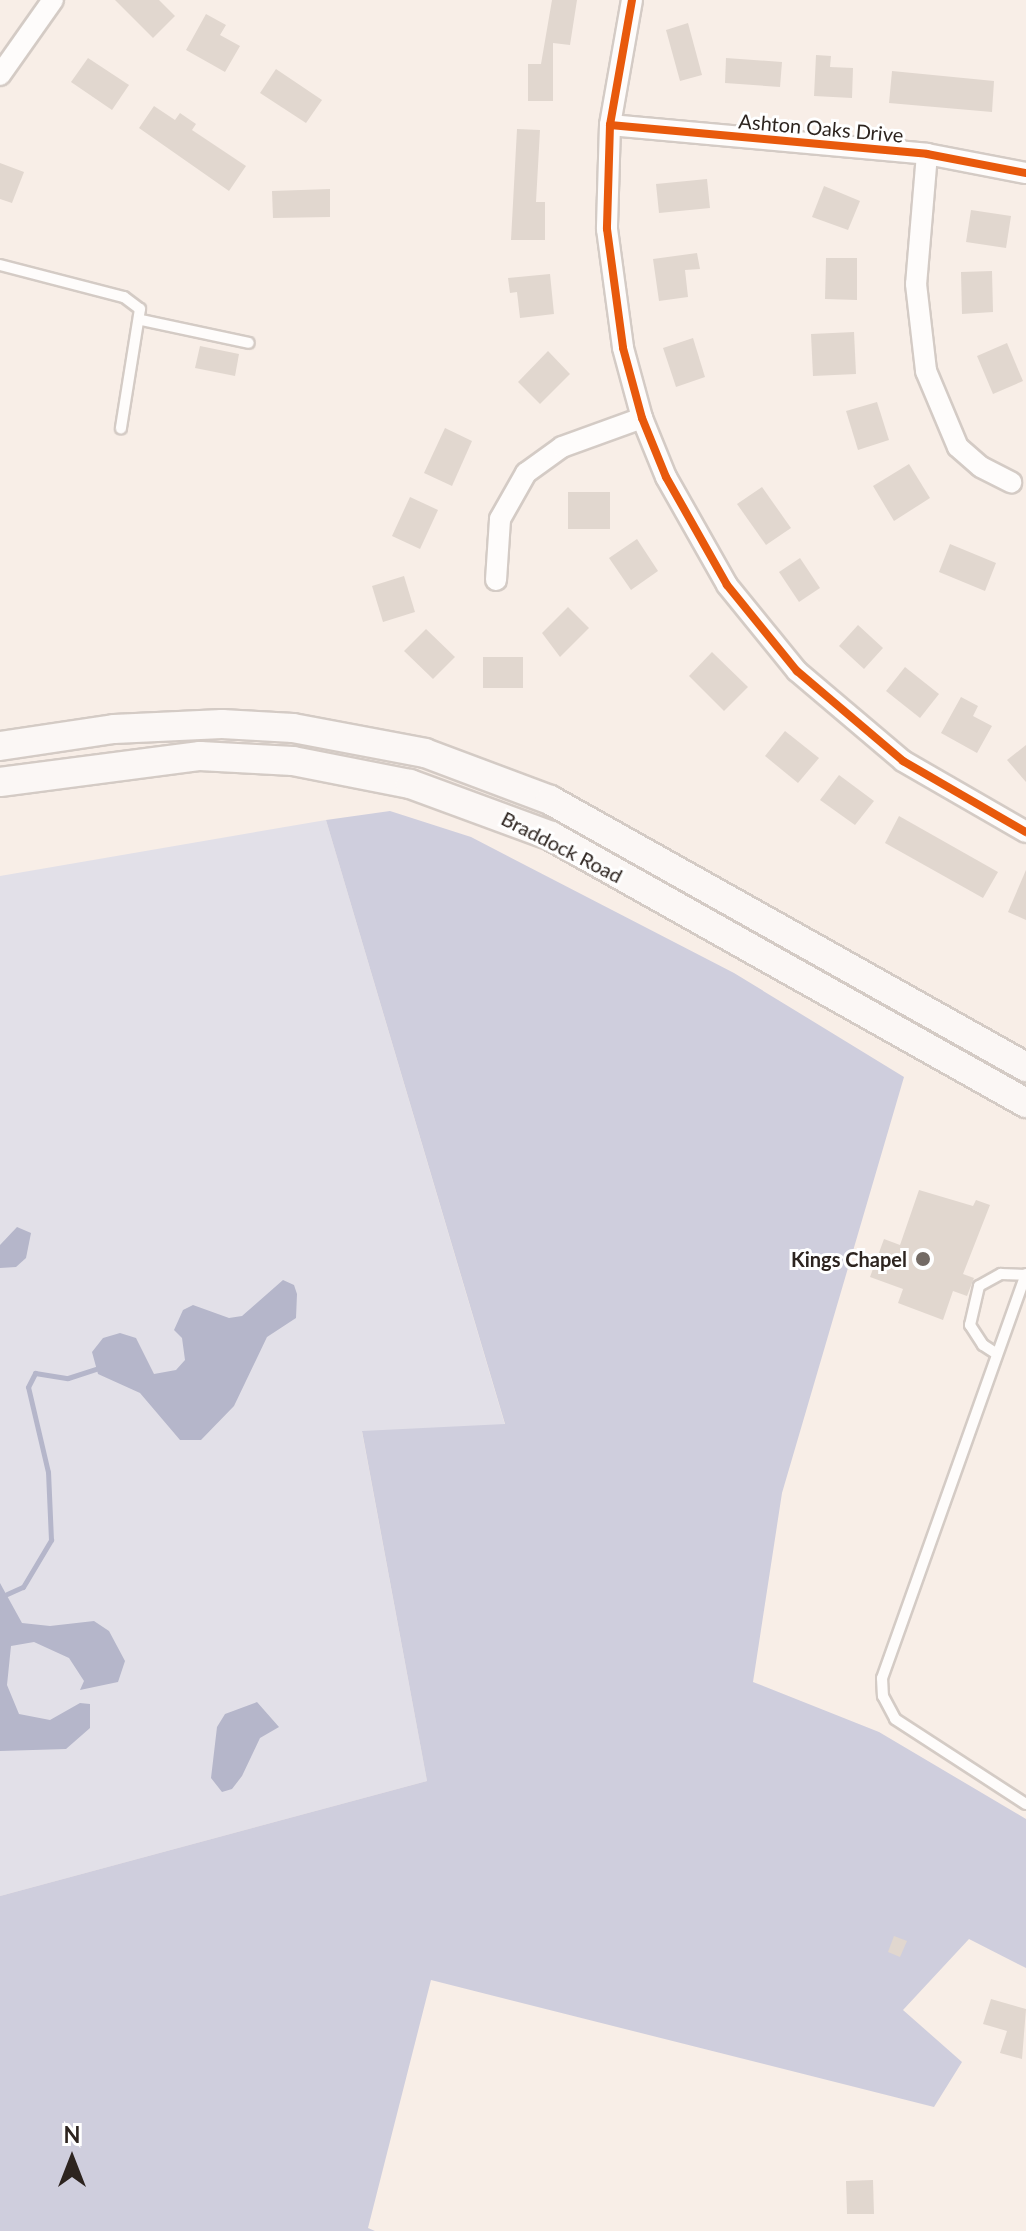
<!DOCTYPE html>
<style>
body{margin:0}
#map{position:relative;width:1026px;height:2231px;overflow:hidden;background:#f8eee7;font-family:Lato,sans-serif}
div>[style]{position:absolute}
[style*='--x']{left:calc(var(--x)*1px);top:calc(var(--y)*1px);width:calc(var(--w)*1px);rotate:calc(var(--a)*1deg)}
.green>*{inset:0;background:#e2e0e8}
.forest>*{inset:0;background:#cfcedd}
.water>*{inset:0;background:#b5b6ca}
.stream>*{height:5px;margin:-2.5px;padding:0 2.5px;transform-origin:2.5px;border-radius:2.5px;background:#b5b6ca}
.building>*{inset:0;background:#e1d7cf}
.roads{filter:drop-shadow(2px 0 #d4cbc5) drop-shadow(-2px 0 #d4cbc5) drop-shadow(0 2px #d4cbc5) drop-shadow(0 -2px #d4cbc5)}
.lane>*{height:10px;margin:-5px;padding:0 5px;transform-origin:5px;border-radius:5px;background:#fefcfb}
.street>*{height:20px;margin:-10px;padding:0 10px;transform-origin:10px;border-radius:10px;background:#fefcfb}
.secondary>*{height:28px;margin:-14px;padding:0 14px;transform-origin:14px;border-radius:14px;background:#fbf7f5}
.cycleway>*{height:8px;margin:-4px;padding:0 4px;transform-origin:4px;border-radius:4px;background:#e8590c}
.dots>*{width:22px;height:22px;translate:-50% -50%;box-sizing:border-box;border:4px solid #fff;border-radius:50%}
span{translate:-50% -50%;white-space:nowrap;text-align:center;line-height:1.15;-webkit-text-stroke:6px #fff;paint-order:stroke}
.street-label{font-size:20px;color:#2d241f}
.poi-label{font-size:20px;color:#2d241f;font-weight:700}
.right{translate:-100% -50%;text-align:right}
.north{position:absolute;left:32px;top:2119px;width:80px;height:80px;-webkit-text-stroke:6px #fff;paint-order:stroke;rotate:0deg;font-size:22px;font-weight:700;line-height:32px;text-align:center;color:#2d241f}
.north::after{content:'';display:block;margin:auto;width:28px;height:36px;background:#2d241f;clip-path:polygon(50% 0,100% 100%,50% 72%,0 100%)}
</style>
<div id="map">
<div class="green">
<div style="clip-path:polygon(326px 820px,505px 1425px,362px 1432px,427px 1781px,0 1896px,0 876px)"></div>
</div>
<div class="forest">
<div style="clip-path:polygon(390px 811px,471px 837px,734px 973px,904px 1077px,782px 1493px,753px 1682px,879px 1732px,1026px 1819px,1026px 1968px,969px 1939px,903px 2010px,962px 2062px,934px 2107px,431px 1980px,368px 2228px,375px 2231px,0 2231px,0 1896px,427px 1781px,362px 1431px,505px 1424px,326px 820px)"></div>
</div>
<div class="water">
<div style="clip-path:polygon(17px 1227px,31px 1233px,26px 1258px,16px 1267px,0 1268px,0 1245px)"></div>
<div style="clip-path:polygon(283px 1280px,294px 1285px,297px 1294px,296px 1318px,267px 1337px,234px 1406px,201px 1440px,180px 1440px,140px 1393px,98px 1374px,92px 1352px,103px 1338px,120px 1333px,136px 1338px,154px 1374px,176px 1370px,185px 1360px,182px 1338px,174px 1330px,183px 1310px,193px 1305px,229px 1318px,242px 1316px)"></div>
<div style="clip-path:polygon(0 1583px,22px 1623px,50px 1626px,94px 1621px,109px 1631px,125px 1661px,118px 1682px,80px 1690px,84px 1681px,69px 1658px,34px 1642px,11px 1646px,7px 1685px,19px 1714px,50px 1720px,80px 1703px,90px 1704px,90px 1728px,66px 1749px,0 1751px)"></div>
<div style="clip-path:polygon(257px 1702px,279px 1727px,260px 1738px,242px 1776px,232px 1789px,222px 1792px,211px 1778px,217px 1727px,225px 1714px)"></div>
</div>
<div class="stream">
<div style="--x:7;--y:1594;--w:17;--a:-24"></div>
<div style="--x:23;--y:1587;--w:55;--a:-59.2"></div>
<div style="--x:51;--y:1540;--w:68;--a:-92.5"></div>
<div style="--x:48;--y:1472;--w:87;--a:-103.2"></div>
<div style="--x:28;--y:1387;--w:16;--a:-63"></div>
<div style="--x:35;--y:1373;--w:33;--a:9"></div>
<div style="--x:68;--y:1378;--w:32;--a:-18"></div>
</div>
<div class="building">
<div style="clip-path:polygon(115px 0,159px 0,175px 16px,153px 38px)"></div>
<div style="clip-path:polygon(552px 0,577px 0,570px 45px,553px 43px,553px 101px,528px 101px,528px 64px,541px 64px)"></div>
<div style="clip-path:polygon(206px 14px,226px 25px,220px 35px,240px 46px,225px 72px,186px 50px)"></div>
<div style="clip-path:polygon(688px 23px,702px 75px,680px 81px,666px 30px)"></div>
<div style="clip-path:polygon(816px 55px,831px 56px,830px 67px,853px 68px,852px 98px,814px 96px)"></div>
<div style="clip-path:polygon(88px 58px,129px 85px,112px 110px,71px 82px)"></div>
<div style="clip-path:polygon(726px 58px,782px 62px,780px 87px,725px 83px)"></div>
<div style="clip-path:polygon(276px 69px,322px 100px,306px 123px,260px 93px)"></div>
<div style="clip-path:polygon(892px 71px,994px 81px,992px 112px,889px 103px)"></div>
<div style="clip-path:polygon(154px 106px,175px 120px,180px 113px,196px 124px,192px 130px,246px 166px,229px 191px,139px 128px)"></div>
<div style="clip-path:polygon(517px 129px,540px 130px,536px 202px,545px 202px,545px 240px,511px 240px)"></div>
<div style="clip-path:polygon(0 163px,24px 172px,12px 203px,0 199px)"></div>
<div style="clip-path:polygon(707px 179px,710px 208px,659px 213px,656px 184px)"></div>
<div style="clip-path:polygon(824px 186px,860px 201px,848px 230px,812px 217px)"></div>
<div style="clip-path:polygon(330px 189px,330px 217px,273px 218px,272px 191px)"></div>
<div style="clip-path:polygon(971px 210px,1011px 216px,1006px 248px,966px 242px)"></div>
<div style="clip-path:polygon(697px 253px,700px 269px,685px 270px,688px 297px,659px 301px,653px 259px)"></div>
<div style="clip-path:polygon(826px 258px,857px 258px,857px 300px,825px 299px)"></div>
<div style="clip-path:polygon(992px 271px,993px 312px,962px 314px,961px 272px)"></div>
<div style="clip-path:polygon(550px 274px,554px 314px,520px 318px,517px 292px,510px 293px,508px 278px)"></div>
<div style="clip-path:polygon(854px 332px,856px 374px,813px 376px,811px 334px)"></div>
<div style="clip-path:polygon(693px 338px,705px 377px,676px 387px,663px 348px)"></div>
<div style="clip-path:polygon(1007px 343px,1023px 381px,993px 394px,977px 356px)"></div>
<div style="clip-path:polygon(200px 346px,239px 354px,235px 376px,195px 368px)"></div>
<div style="clip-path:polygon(548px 351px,570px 374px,540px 404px,518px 382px)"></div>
<div style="clip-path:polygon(877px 402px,889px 440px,858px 450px,846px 411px)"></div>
<div style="clip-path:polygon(445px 428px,472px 441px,452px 486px,424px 473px)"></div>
<div style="clip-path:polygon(909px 464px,930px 498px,894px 521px,873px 486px)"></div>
<div style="clip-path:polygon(762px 487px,791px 528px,766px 545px,737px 504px)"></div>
<div style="clip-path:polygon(568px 492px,610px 492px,610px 529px,568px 529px)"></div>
<div style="clip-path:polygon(410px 497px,438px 510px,420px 549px,392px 536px)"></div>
<div style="clip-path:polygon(637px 539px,658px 571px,631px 590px,609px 558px)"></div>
<div style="clip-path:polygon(950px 544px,996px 563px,985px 591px,939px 572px)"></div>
<div style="clip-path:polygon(800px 558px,820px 588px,799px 602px,779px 572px)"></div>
<div style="clip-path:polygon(404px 576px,415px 612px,383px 622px,372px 586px)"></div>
<div style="clip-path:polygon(568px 607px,589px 628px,560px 657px,542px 633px)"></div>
<div style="clip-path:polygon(858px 625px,883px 648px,864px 669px,839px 646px)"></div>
<div style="clip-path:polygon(426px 629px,455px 657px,433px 679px,404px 651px)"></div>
<div style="clip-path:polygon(712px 652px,748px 687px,724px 711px,689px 676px)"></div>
<div style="clip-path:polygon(483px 657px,523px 657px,523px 688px,483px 688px)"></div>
<div style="clip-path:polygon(905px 667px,939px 694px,920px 718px,886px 691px)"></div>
<div style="clip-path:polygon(961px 697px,978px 706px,973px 716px,992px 726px,977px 753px,941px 733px)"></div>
<div style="clip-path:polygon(785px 731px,819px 758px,798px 783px,765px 756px)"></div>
<div style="clip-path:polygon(1026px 745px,1026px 782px,1007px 760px)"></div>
<div style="clip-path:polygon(839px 775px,874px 801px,855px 825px,820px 800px)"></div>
<div style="clip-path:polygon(899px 816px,998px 872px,983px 898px,885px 843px)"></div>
<div style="clip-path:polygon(1026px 870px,1026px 920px,1008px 912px)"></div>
<div style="clip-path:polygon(919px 1190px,973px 1206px,976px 1200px,990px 1205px,963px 1274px,974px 1278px,967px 1296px,953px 1291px,943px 1320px,898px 1303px,903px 1289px,870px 1277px,884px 1239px,900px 1245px)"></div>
<div style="clip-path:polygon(894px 1936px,907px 1941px,900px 1957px,888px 1952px)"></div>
<div style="clip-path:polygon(991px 1999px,1026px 2009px,1022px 2059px,1000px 2053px,1007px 2031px,983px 2024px)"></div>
<div style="clip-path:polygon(873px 2180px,874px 2214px,847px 2214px,846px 2181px)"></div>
</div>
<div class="roads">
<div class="lane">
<div style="--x:0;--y:265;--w:128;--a:14.5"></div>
<div style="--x:124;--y:297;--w:20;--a:37"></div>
<div style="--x:140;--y:309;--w:121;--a:99.1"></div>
<div style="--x:141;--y:320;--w:110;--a:12"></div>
<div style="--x:1026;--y:1274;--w:429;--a:109.6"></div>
<div style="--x:882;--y:1678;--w:18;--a:87"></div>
<div style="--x:883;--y:1696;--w:26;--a:62"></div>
<div style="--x:895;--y:1719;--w:156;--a:33"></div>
<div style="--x:997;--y:1354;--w:17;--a:-147"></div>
<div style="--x:983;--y:1345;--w:24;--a:-123"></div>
<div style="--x:970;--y:1325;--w:40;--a:-77"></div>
<div style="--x:979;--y:1286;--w:25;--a:-29"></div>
<div style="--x:1001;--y:1274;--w:25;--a:2"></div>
</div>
<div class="street">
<div style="--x:632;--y:0;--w:127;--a:100"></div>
<div style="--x:610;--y:125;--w:104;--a:91.7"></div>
<div style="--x:607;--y:229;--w:120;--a:82.3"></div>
<div style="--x:623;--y:348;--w:73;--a:74.8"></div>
<div style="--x:642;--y:418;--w:64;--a:67.9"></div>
<div style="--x:666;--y:477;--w:124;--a:60.5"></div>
<div style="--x:727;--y:585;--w:111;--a:50.9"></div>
<div style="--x:797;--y:671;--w:139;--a:40.3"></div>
<div style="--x:903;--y:761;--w:142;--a:30"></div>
<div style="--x:0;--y:75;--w:92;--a:-54.8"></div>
<div style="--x:610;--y:125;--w:318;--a:5.2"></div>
<div style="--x:927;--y:154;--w:101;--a:10.9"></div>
<div style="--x:927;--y:154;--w:130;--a:94.8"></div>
<div style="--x:916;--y:284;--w:88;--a:83.4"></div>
<div style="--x:926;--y:371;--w:82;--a:67.2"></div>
<div style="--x:958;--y:447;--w:30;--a:41"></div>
<div style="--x:981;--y:467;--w:34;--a:27"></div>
<div style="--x:496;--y:580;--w:61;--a:-86.2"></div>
<div style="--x:500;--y:519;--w:53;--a:-60.5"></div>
<div style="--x:526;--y:473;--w:44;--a:-35.8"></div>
<div style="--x:562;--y:447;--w:85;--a:-19.9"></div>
</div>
<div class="secondary">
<div style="--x:0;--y:746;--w:115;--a:-8.5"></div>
<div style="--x:114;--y:729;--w:108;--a:-2.7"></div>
<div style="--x:222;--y:724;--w:71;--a:3.2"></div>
<div style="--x:293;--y:728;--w:134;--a:10.7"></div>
<div style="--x:425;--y:753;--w:134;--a:20.6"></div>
<div style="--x:550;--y:800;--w:546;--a:29.29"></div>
<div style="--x:0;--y:782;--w:202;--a:-7.4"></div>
<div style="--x:200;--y:756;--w:93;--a:3.1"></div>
<div style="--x:293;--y:761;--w:119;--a:11.1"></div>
<div style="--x:410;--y:784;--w:150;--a:20.2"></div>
<div style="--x:551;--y:836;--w:545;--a:29.34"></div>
</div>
</div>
<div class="cycleway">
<div style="--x:632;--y:0;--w:127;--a:100"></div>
<div style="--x:610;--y:125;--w:104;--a:91.7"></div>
<div style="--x:607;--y:229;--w:120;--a:82.3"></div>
<div style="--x:623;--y:348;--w:73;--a:74.8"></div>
<div style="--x:642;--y:418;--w:64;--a:67.9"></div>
<div style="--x:666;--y:477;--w:124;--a:60.5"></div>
<div style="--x:727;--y:585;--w:111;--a:50.9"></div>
<div style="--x:797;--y:671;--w:139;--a:40.3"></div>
<div style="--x:903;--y:761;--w:142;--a:30"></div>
<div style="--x:610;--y:125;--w:318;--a:5.2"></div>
<div style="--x:927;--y:154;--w:101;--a:10.9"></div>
</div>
<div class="dots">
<div style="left:923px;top:1259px;background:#746b65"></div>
</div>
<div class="street-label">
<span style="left:821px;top:128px;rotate:5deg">Ashton Oaks Drive</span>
<span style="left:562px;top:847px;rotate:27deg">Braddock Road</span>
</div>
<div class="poi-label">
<span class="right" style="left:907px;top:1259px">Kings Chapel</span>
</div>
<div class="north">N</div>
</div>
